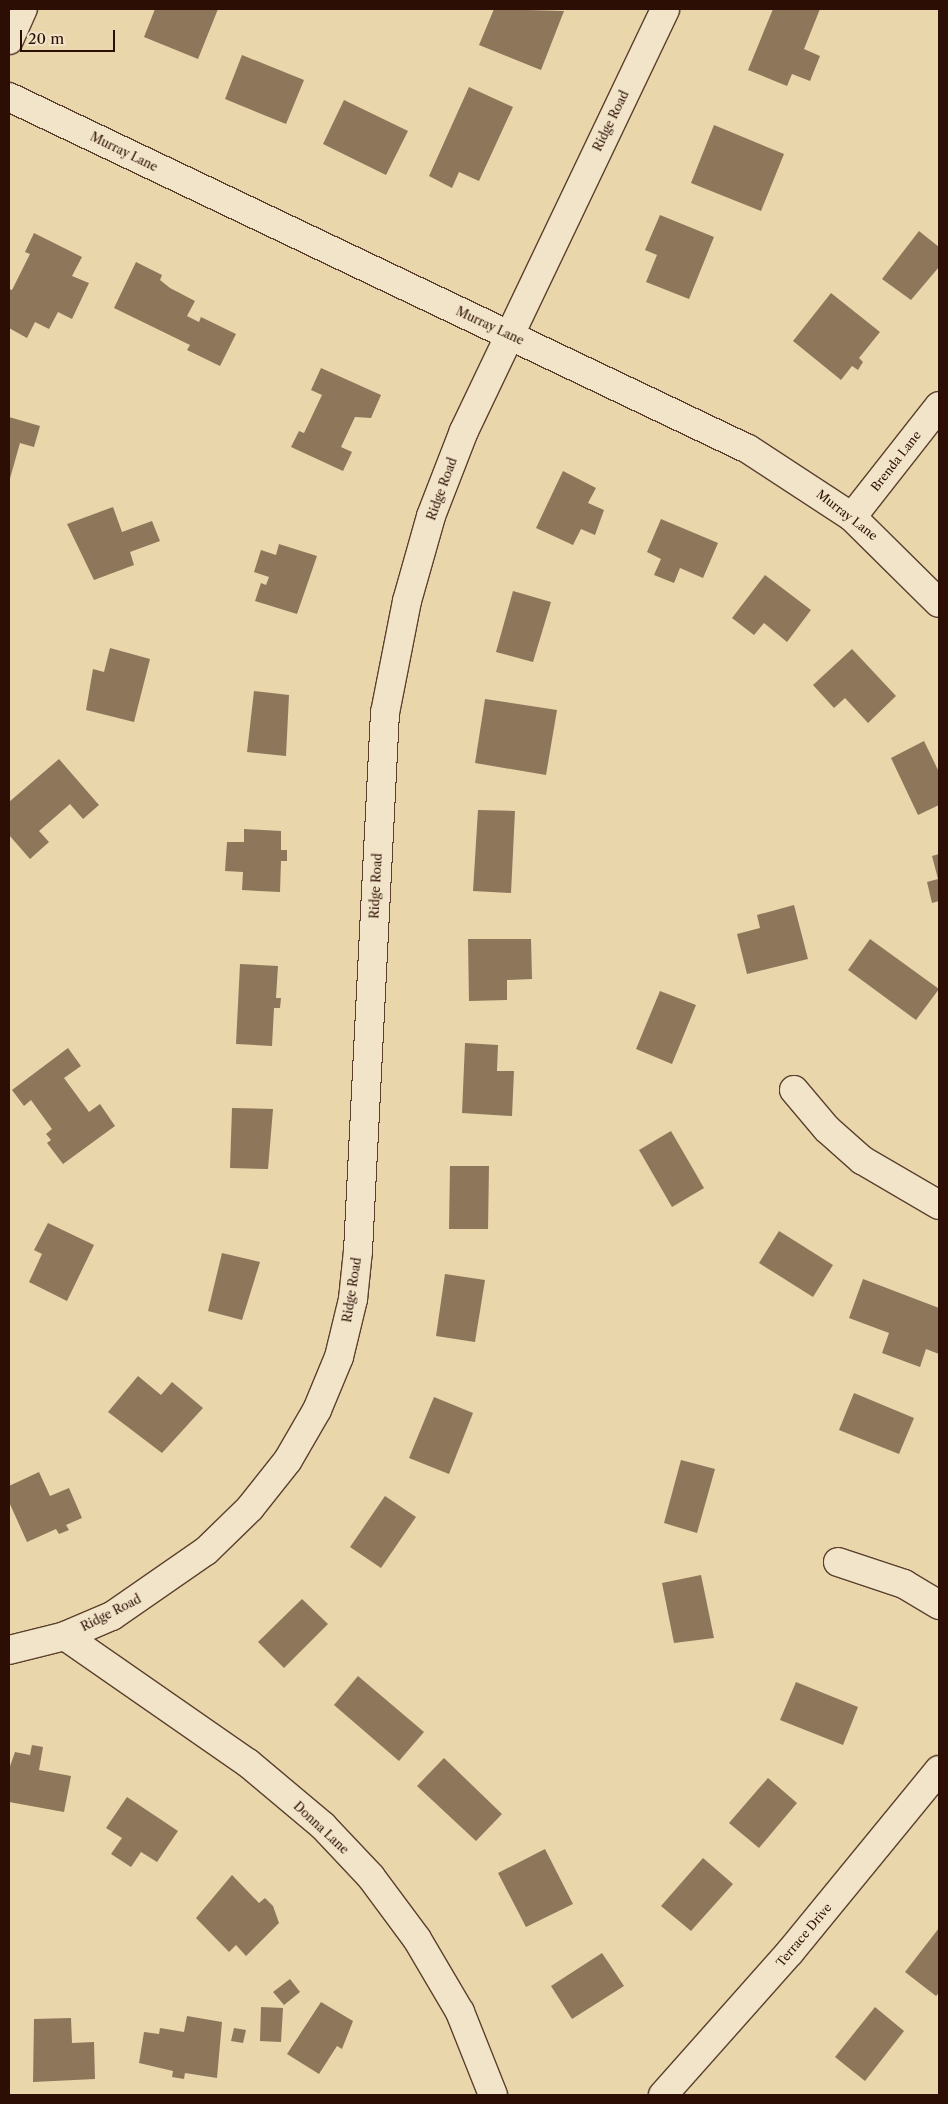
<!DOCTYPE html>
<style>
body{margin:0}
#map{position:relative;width:948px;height:2104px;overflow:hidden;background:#e9d6ab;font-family:"Libre Caslon Text",serif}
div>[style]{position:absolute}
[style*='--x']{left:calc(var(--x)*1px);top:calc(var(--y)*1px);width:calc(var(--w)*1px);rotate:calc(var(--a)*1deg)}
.building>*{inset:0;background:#8e765b}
.roads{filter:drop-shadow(1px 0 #5b402e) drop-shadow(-1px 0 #5b402e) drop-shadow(0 1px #5b402e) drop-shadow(0 -1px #5b402e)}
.minor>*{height:28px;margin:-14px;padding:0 14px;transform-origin:14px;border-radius:14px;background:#f1e4c8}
span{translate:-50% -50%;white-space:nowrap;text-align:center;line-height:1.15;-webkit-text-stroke:5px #f1e4c8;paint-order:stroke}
.street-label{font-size:12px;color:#2c0e04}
.frame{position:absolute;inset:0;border:10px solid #2c0e04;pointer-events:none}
.scale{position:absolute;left:20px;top:30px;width:95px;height:22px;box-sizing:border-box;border:2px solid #2c0e04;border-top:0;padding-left:6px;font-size:15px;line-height:18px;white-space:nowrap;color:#2c0e04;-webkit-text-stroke:4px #f1e4c8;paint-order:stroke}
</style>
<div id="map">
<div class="building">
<div style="clip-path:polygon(155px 9px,218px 9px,198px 59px,144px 37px)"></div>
<div style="clip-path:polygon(494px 9px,564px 11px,541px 70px,479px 45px)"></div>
<div style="clip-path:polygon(773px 9px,820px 9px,804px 49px,820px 56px,810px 81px,792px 74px,787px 86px,748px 70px)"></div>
<div style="clip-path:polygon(242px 55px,304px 80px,286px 124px,225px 99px)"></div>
<div style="clip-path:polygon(469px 87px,513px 107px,479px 181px,459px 172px,452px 188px,429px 176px)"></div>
<div style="clip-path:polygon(344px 100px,408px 131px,386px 175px,323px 144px)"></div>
<div style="clip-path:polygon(714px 125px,784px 154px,761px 211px,691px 183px)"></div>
<div style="clip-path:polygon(660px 215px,714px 237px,689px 299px,646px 282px,657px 255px,645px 250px)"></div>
<div style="clip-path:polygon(919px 231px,939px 247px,939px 267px,911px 300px,882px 279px)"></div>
<div style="clip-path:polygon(34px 233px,82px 257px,72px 276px,89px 283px,72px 319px,58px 312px,49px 329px,35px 322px,27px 338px,9px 328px,9px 289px,12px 290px,30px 254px,25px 252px)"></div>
<div style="clip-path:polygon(136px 262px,162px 275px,160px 280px,170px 288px,195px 301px,187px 316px,199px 322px,201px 317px,236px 334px,220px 366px,187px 350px,190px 345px,114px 308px)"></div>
<div style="clip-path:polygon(831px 293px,880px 332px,859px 358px,863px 362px,858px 370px,852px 366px,841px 380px,793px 341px)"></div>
<div style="clip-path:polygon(321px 368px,381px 395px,371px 418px,355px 417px,341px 447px,352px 452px,343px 471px,291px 447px,299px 431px,304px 433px,322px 395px,311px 390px)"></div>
<div style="clip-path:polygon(9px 417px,40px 426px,34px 447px,20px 443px,9px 482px)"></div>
<div style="clip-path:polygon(563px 471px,596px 488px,588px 503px,604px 510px,595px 535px,581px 529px,573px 545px,536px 528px)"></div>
<div style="clip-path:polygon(113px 507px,122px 532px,152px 521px,160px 541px,130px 552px,134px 565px,94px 580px,67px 524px)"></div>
<div style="clip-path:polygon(661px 519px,718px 543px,703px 578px,680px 568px,674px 583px,654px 575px,661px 559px,647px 552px)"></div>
<div style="clip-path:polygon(279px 544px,317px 556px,297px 614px,255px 601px,261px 583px,266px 585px,269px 577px,254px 572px,261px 550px,276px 555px)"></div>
<div style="clip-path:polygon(765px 575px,811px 610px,787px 642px,764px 623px,754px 635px,732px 618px)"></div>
<div style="clip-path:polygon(513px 591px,551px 602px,533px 662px,496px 652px)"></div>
<div style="clip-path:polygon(110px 648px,150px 659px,134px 722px,86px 710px,93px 669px,104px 672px)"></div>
<div style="clip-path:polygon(852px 649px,896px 696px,868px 723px,845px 698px,834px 708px,813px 685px)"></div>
<div style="clip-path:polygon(254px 691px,289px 695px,286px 756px,247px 752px)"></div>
<div style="clip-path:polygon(485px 699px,557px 710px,546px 775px,475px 763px)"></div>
<div style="clip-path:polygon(924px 741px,939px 772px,939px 805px,918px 815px,891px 758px)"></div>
<div style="clip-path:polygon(59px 759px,99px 805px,83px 819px,70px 804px,39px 831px,49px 842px,30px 859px,9px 835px,9px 802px)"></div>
<div style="clip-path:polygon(478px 810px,515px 811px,511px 893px,473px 891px)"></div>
<div style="clip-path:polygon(244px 829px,281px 831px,281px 850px,287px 850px,287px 861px,281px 861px,280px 892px,242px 890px,243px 872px,225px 871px,227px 842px,244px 842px)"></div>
<div style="clip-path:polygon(939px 854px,939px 901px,932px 903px,927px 882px,938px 879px,932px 856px)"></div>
<div style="clip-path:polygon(794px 905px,808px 959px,747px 974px,737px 934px,760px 928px,757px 915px)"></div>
<div style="clip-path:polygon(468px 939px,531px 939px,532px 979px,507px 980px,507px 1000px,469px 1001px)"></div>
<div style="clip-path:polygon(870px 939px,939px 989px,916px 1020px,848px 970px)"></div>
<div style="clip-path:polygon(240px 964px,278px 966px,276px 998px,281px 998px,280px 1008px,274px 1008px,272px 1046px,236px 1044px)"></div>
<div style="clip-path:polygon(660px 991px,696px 1005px,672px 1064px,636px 1049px)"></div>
<div style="clip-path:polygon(465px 1043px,498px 1045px,497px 1071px,514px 1071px,512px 1116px,462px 1113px)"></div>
<div style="clip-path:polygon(68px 1048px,81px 1066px,64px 1078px,89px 1112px,100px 1104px,115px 1126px,63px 1164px,47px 1143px,51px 1140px,46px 1134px,52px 1129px,31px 1100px,24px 1106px,12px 1090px)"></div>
<div style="clip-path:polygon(232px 1108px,273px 1109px,268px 1169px,230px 1168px)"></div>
<div style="clip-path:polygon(671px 1131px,704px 1188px,672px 1207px,639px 1150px)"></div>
<div style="clip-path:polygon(450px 1166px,489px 1166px,488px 1229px,449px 1229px)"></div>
<div style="clip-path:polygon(48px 1223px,94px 1245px,67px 1301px,29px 1282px,42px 1254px,34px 1250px)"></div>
<div style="clip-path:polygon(779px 1231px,833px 1265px,813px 1297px,759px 1263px)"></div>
<div style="clip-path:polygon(222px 1253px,260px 1262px,242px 1320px,208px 1311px)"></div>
<div style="clip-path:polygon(445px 1274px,485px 1280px,475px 1342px,436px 1336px)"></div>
<div style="clip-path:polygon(863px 1279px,939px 1308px,939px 1354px,926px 1349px,920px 1367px,882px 1353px,889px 1333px,849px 1318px)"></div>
<div style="clip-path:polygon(138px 1376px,161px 1395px,172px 1382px,203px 1408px,162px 1453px,108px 1412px)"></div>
<div style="clip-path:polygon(854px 1393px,914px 1418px,899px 1454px,839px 1430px)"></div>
<div style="clip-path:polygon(434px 1397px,473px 1413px,449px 1474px,409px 1458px)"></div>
<div style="clip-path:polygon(681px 1460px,715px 1469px,697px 1533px,664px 1523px)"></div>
<div style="clip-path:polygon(39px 1472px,50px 1496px,69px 1488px,82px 1518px,66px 1525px,69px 1530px,59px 1534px,56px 1529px,27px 1542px,9px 1502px,9px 1486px)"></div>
<div style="clip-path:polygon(385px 1496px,416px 1517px,381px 1568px,350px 1547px)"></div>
<div style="clip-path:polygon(701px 1575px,714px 1638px,674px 1643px,662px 1583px)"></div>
<div style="clip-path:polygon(302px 1599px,328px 1624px,284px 1668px,258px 1642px)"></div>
<div style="clip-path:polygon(358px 1676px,424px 1732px,399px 1761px,334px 1705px)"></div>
<div style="clip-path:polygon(796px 1682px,858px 1707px,843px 1745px,780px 1720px)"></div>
<div style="clip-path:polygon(32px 1745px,43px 1747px,39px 1770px,71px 1776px,64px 1812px,9px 1802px,9px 1769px,15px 1752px,30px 1755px)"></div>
<div style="clip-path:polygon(444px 1758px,502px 1814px,476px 1841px,417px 1786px)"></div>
<div style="clip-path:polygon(768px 1778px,797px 1803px,759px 1848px,729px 1823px)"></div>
<div style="clip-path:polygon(127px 1797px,178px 1831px,157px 1862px,141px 1852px,131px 1867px,111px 1854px,122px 1838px,106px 1828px)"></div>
<div style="clip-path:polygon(545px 1849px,573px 1904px,526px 1927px,498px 1873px)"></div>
<div style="clip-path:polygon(703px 1858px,733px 1884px,691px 1931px,661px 1906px)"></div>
<div style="clip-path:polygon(232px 1875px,259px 1903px,265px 1898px,273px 1906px,279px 1923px,246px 1956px,236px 1945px,229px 1952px,196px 1918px)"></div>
<div style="clip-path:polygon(939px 1928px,939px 1993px,936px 1996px,905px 1972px)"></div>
<div style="clip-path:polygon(602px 1953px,624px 1986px,572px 2019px,551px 1986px)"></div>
<div style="clip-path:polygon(290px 1979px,300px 1992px,284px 2005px,273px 1992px)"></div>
<div style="clip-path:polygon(321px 2002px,353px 2021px,342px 2049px,337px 2046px,319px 2074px,287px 2054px)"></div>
<div style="clip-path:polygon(261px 2007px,283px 2008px,281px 2042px,260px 2041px)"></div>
<div style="clip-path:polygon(875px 2007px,904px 2031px,865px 2081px,835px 2057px)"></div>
<div style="clip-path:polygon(187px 2016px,222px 2022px,217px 2078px,185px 2073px,184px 2079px,172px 2077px,173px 2071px,139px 2063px,144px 2032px,159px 2034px,160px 2028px,184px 2032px)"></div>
<div style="clip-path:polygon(71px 2018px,72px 2043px,94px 2042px,95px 2079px,33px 2082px,34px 2019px)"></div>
<div style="clip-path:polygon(234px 2028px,246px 2030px,243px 2043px,231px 2041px)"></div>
</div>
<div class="roads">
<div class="minor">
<div style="--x:9;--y:40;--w:34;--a:-66"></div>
<div style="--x:9;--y:97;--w:819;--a:25.47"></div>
<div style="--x:748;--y:449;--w:124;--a:33.2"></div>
<div style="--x:852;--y:517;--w:122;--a:44.7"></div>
<div style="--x:852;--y:517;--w:141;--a:-51.9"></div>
<div style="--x:794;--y:1090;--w:51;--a:49.8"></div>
<div style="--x:827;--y:1129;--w:47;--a:41.5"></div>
<div style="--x:862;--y:1160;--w:89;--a:30.3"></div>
<div style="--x:838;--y:1562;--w:70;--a:18.4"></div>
<div style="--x:904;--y:1584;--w:41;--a:31"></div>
<div style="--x:65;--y:1636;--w:223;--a:34.8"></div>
<div style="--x:248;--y:1763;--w:98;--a:40"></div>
<div style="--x:323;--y:1826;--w:70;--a:46.7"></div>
<div style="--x:371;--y:1877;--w:77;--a:53.4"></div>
<div style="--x:417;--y:1939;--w:85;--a:59.5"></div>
<div style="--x:460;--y:2012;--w:89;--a:68.3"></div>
<div style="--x:9;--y:1650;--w:58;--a:-14"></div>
<div style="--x:65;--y:1636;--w:51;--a:-23.1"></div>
<div style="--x:112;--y:1616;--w:114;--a:-34.7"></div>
<div style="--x:206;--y:1551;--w:62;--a:-44.3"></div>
<div style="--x:250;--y:1508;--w:61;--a:-51.6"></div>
<div style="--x:288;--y:1460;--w:58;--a:-59.9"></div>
<div style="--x:317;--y:1410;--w:57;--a:-67.5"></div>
<div style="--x:339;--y:1357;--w:60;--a:-76.4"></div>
<div style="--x:353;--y:1299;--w:48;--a:-84.1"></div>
<div style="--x:358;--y:1251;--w:539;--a:-87.13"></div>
<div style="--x:385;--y:713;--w:114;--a:-78.9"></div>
<div style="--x:407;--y:601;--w:88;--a:-74.2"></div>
<div style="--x:431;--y:516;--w:91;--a:-68.8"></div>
<div style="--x:464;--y:431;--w:467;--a:-64.5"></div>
<div style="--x:663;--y:2095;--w:191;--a:-48.4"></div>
<div style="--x:790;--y:1952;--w:235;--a:-50.7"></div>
</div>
</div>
<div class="street-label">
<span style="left:611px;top:121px;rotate:-64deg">Ridge Road</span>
<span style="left:124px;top:152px;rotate:26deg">Murray Lane</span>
<span style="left:490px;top:326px;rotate:25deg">Murray Lane</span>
<span style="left:896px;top:461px;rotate:-52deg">Brenda Lane</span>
<span style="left:442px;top:489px;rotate:-70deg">Ridge Road</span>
<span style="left:847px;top:515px;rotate:38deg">Murray Lane</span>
<span style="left:376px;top:886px;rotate:-87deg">Ridge Road</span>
<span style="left:352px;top:1290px;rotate:-81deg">Ridge Road</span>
<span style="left:111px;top:1613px;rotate:-27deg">Ridge Road</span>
<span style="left:321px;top:1828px;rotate:43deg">Donna Lane</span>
<span style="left:804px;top:1935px;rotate:-50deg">Terrace Drive</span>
</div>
<div class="frame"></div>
<div class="scale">20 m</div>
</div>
